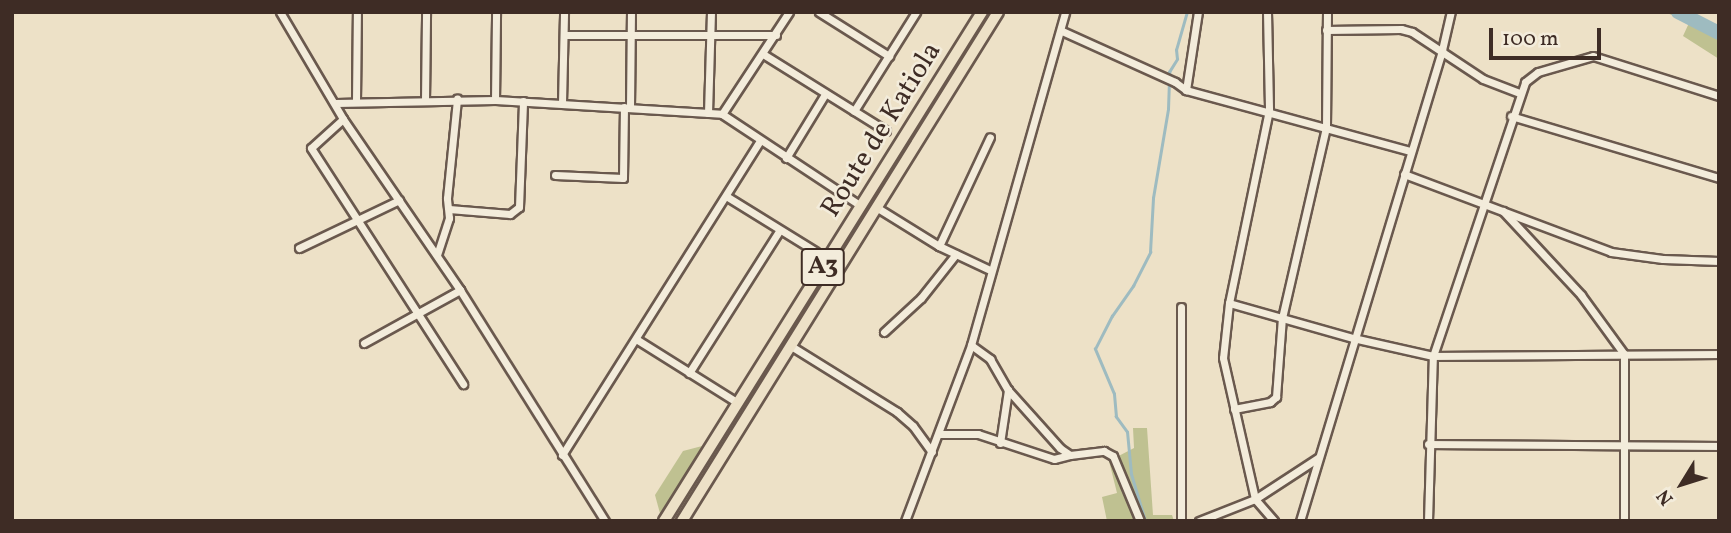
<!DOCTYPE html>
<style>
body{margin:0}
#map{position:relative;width:1731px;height:533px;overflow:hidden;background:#ede1c7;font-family:Vollkorn,serif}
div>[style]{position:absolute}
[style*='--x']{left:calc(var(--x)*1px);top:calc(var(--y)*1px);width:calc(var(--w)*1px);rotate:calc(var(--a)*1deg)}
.green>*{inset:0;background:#bfc191}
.stream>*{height:2.5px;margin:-1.25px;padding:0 1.25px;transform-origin:1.25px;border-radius:1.25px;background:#9ebbc0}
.river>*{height:14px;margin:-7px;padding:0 7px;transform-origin:7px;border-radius:7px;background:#9ebbc0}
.roads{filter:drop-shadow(2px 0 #6a594e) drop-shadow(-2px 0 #6a594e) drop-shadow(0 2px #6a594e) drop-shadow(0 -2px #6a594e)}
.minor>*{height:7px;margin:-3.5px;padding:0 3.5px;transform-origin:3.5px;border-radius:3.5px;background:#f3ecdb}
.trunk>*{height:10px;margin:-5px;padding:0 5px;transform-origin:5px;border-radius:5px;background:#ede1c7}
span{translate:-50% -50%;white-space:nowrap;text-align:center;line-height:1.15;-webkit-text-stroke:5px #f3ecdb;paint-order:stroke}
.shield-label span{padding:2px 5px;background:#f3ecdb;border:2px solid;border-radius:5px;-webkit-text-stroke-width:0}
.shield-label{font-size:26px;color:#3e2c25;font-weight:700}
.street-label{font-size:28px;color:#3e2c25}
.frame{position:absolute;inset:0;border:14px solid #3e2c25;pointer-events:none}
.north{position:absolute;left:1647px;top:449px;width:70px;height:70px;-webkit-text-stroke:5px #f3ecdb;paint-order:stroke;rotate:232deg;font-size:19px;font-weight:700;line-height:28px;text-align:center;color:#3e2c25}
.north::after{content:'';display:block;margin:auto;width:24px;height:32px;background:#3e2c25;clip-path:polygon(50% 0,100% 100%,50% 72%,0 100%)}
.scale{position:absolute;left:1489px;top:28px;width:112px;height:32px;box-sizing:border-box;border:4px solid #3e2c25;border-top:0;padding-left:9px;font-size:21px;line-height:24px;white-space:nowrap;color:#3e2c25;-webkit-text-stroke:5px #f3ecdb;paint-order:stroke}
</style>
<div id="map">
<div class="green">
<div style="clip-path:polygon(1665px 12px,1691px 12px,1691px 16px,1719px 25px,1719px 59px,1683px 36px,1689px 23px)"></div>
<div style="clip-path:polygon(1133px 428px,1147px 428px,1153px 515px,1172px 515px,1174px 521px,1107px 521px,1102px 497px,1117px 493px,1109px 461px,1134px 448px)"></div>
<div style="clip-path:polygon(706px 445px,661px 517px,655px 495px,683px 451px)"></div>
</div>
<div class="stream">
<div style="--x:1145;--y:521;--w:49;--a:-106.6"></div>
<div style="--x:1131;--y:474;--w:42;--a:-95.4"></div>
<div style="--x:1127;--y:432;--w:19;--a:-126"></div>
<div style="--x:1116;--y:417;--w:23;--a:-95"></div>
<div style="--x:1114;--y:394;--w:49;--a:-112.9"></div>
<div style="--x:1095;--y:349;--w:37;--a:-63"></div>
<div style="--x:1112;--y:316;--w:37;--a:-55"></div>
<div style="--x:1133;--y:286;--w:38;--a:-63"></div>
<div style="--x:1150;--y:252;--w:54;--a:-86.8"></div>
<div style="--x:1153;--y:198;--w:90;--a:-80.4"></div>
<div style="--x:1168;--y:109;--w:37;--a:-88"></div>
<div style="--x:1169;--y:72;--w:15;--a:-58"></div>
<div style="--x:1177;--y:59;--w:9;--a:-96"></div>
<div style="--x:1176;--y:50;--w:40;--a:-74"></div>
</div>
<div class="river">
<div style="--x:1678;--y:12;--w:46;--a:27.1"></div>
</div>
<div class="roads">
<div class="minor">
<div style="--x:280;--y:12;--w:124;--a:59.5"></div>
<div style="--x:343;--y:119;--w:207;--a:55.6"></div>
<div style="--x:460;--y:290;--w:273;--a:57.9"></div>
<div style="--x:819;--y:12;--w:83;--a:32.2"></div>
<div style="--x:1267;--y:12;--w:98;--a:88.8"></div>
<div style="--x:1269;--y:110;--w:197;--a:101.7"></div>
<div style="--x:1229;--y:303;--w:55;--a:96.2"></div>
<div style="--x:1223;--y:358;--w:145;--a:77.2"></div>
<div style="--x:1255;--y:499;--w:29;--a:49"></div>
<div style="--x:1326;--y:30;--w:75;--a:-0.8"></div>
<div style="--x:1401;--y:29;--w:11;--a:15"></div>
<div style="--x:1412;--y:32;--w:85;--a:33.5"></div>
<div style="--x:1483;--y:79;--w:39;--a:21"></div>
<div style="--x:1062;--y:31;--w:124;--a:24.3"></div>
<div style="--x:1175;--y:82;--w:14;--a:36"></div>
<div style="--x:1186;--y:90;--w:233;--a:15.2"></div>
<div style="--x:564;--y:35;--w:212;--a:0"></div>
<div style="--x:763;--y:54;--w:145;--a:32"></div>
<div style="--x:1186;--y:90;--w:79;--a:-81.3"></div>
<div style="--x:425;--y:100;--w:88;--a:-89.3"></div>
<div style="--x:495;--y:100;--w:88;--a:-89.3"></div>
<div style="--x:356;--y:101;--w:89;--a:-89.4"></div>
<div style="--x:336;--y:103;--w:159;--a:-1.1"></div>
<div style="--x:495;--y:100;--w:227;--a:3.5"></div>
<div style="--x:722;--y:114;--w:167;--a:33.5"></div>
<div style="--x:562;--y:103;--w:91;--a:-88.7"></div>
<div style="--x:630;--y:107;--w:95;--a:-89.4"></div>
<div style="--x:854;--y:111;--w:117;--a:-57.9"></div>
<div style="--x:708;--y:113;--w:101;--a:-88.3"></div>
<div style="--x:722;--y:114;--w:122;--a:-56.7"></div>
<div style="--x:1511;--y:116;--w:217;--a:16.6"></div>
<div style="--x:343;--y:119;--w:43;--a:137.8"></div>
<div style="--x:311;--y:148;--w:281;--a:57.2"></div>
<div style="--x:786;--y:158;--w:75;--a:-58.6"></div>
<div style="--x:1404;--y:174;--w:221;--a:20.6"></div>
<div style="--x:1611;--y:252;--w:52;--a:7.7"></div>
<div style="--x:1663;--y:259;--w:56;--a:2"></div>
<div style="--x:555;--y:175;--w:68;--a:2.5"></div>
<div style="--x:623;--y:178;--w:71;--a:-89.2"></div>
<div style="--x:726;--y:196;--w:105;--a:31.7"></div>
<div style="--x:876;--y:207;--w:74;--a:31.8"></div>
<div style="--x:939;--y:246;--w:56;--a:25.2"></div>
<div style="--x:449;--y:209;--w:61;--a:4.7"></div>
<div style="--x:510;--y:214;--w:11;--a:-38"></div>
<div style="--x:519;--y:207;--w:106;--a:-87.8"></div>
<div style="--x:1503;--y:211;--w:115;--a:47.1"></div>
<div style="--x:1581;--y:295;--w:73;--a:53.9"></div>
<div style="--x:1624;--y:354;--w:167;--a:90"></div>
<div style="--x:939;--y:246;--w:120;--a:-64.9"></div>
<div style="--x:299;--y:248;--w:111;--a:-25.6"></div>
<div style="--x:437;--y:255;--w:39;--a:-72"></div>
<div style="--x:449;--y:218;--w:20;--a:-96"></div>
<div style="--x:447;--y:198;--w:100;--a:-84.2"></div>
<div style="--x:1229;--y:303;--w:129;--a:15.8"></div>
<div style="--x:1353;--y:338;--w:82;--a:12.7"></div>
<div style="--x:1433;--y:356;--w:286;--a:-0.4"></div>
<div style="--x:884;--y:332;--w:50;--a:-42.6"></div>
<div style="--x:921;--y:298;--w:56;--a:-51.5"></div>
<div style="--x:636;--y:339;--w:120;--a:32.1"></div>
<div style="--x:364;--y:343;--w:110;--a:-28.9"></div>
<div style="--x:971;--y:345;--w:24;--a:36"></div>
<div style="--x:990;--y:359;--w:36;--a:60"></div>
<div style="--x:1008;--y:390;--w:78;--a:48.1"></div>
<div style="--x:1060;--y:448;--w:12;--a:35"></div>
<div style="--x:1070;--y:455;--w:34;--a:-7"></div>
<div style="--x:1104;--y:451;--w:10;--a:29"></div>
<div style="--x:1113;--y:456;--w:70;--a:67.4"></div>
<div style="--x:791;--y:346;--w:125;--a:31.9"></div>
<div style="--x:897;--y:412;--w:21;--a:41"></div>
<div style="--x:913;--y:426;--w:32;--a:54"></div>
<div style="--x:689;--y:373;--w:168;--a:-57.6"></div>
<div style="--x:1234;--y:409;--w:37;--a:-11"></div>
<div style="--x:1270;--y:402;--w:8;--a:-40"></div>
<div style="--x:1276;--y:397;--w:79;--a:-85.7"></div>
<div style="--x:1282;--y:318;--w:196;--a:-77"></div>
<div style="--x:1326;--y:127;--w:115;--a:-89.5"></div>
<div style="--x:939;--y:434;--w:39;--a:0"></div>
<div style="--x:978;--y:434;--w:80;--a:18.2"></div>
<div style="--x:1054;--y:459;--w:16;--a:-14"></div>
<div style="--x:1000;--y:443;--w:54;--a:-81.4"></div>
<div style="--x:1428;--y:444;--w:291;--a:0.4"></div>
<div style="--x:562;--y:455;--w:371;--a:-57.8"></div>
<div style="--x:905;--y:521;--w:188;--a:-69.4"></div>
<div style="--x:971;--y:345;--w:346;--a:-74.2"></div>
<div style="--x:1181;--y:521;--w:214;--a:-90"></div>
<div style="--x:1199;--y:521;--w:60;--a:-21.4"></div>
<div style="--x:1255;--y:499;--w:75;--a:-33.1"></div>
<div style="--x:1300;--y:521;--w:492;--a:-73.2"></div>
<div style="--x:1442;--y:50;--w:39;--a:-77"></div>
<div style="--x:1428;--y:521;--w:165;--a:-88.3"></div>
<div style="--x:1433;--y:356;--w:289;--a:-71.4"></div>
<div style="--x:1525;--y:82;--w:16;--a:-38"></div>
<div style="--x:1538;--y:72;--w:57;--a:-16.2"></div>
<div style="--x:1593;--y:56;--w:132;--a:17.6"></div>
</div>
<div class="trunk">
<div style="--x:664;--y:521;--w:600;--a:-58"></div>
<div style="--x:682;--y:521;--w:599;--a:-58.17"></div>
</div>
</div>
<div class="shield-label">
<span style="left:823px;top:267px">A3</span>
</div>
<div class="street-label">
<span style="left:882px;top:130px;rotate:-58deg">Route de Katiola</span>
</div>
<div class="frame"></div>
<div class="north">N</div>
<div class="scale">100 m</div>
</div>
